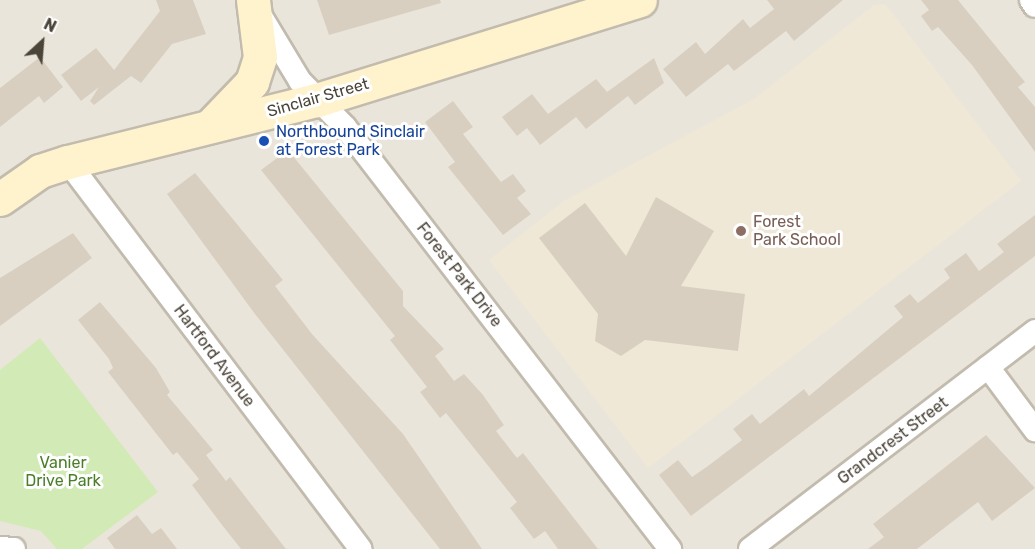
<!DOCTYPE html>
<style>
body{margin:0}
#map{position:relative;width:1035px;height:549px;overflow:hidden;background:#f6f3ec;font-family:Rubik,sans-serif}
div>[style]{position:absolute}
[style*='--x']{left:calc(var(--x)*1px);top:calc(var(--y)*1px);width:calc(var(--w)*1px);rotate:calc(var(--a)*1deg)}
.residential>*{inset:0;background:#eae5da}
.education>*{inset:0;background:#efe8d6}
.green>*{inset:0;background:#d2eab5}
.building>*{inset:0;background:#d8cfc1}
.roads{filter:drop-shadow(2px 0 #c2bbae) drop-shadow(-2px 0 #c2bbae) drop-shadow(0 2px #c2bbae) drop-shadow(0 -2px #c2bbae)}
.street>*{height:22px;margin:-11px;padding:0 11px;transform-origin:11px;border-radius:11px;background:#fff}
.secondary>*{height:33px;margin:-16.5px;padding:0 16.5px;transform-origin:16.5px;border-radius:16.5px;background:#fff3cd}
.dots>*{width:16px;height:16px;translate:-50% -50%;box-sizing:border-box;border:3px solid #fff;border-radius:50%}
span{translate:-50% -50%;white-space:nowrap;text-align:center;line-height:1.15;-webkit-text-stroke:6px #fff;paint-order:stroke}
.street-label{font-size:16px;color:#4b4439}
.transit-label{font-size:16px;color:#164399}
.left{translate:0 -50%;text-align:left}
.education-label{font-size:16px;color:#785e54}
.park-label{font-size:16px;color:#4a7f2a}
.north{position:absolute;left:12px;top:12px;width:60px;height:60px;-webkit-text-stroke:4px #fff;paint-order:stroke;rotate:26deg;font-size:16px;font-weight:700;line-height:24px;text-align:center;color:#4b4439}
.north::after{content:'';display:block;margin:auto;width:21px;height:27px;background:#4b4439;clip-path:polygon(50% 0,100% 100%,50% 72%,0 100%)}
</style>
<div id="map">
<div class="residential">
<div style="clip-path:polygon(0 0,1035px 0,1035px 549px,0 549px)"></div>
</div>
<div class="education">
<div style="clip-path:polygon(885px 4px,1021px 181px,648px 468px,489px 260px,564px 201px,754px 99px,874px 5px)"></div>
</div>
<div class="green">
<div style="clip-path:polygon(40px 338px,158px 492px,82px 549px,57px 549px,41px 531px,0 521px,0 370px)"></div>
</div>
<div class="building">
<div style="clip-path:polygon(156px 0,193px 0,206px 34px,172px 44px,141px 83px,131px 76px,94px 105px,90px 101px,99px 87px,81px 101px,61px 75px,96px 48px,114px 70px,160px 11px)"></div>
<div style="clip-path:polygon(317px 0,440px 0,441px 3px,329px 35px)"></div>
<div style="clip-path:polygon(767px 0,843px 0,794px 41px,786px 31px,734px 71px,728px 64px,686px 97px,663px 69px,696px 42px,705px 54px,743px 19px,750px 28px,774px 9px)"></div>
<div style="clip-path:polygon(921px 0,958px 0,1025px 82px,1018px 87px,1035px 107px,1035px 152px,972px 65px,938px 27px,932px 31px,921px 16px,929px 10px)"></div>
<div style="clip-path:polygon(40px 57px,63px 87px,44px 103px,39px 96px,0 127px,0 88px)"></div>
<div style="clip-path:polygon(654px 58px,664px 83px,635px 105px,628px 96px,586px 129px,576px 117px,540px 145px,527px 128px,517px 136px,502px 117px,532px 94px,548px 114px,596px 79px,607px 92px)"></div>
<div style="clip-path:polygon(453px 101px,473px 127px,463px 134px,501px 182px,513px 174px,526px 191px,517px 198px,531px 214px,503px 235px,448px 167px,455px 162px,425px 122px)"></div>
<div style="clip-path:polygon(288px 150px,403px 291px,403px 306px,444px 349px,435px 356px,454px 381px,464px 374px,483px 395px,504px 425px,496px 431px,517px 458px,523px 453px,598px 549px,558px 549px,545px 531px,534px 539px,510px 508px,517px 502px,446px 413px,440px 418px,420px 392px,427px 387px,390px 340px,395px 336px,261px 170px)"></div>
<div style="clip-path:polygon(195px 173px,283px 280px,275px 286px,312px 334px,403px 434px,482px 549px,440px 549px,255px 314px,167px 194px)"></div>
<div style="clip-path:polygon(656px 197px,714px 231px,681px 286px,745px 294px,738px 351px,645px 340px,621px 356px,595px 341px,598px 314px,539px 238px,585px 203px,626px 256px)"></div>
<div style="clip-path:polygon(1035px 215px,1035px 256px,691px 516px,659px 475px,678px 460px,692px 477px,708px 466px,742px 440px,733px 429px,752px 414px,760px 424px,804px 389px,809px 396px,903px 317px,894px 306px,910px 294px,918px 303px,950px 278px,944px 269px,966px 253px,979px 271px,1004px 252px,997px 244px)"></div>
<div style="clip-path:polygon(73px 233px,92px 258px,0 326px,0 278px)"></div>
<div style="clip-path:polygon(100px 302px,156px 368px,170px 392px,167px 395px,213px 450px,206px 455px,226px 481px,230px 477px,286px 549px,241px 549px,222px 525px,192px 485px,199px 479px,177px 452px,173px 455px,108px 372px,113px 368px,109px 359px,78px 320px)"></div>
<div style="clip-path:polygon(986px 435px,1035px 488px,992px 521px,978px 502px,917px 549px,868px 549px,884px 537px,873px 524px)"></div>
<div style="clip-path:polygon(137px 515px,152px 534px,161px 528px,177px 549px,115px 549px,107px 538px)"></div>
</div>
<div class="roads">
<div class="street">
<div style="--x:1031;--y:0;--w:7;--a:56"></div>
<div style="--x:262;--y:18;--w:74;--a:58.9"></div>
<div style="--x:300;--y:81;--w:64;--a:45.6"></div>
<div style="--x:345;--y:127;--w:533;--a:52.4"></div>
<div style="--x:68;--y:162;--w:485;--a:52.9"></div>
<div style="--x:988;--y:367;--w:79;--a:53.3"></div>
<div style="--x:0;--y:548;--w:14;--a:4"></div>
<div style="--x:750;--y:549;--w:359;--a:-37.4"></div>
</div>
<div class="secondary">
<div style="--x:210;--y:126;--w:61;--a:-46.3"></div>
<div style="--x:252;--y:82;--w:26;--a:-72"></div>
<div style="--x:260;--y:57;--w:57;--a:-97"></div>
<div style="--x:0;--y:199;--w:49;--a:-35"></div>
<div style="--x:40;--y:171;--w:29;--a:-18"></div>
<div style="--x:68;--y:162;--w:257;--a:-14"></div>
<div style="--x:317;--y:100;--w:338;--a:-17.2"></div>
</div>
</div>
<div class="dots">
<div style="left:264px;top:141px;background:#1a4fb4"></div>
<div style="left:741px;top:231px;background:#8d6e63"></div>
</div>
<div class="street-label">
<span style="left:318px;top:98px;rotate:-16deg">Sinclair Street</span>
<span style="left:459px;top:275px;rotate:52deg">Forest Park Drive</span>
<span style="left:214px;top:356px;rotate:53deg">Hartford Avenue</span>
<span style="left:893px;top:441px;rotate:-37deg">Grandcrest Street</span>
</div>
<div class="transit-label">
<span class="left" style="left:276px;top:141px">Northbound Sinclair<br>at Forest Park</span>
</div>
<div class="education-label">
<span class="left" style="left:753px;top:231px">Forest<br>Park School</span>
</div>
<div class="park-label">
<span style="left:63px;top:472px">Vanier<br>Drive Park</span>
</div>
<div class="north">N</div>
</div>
